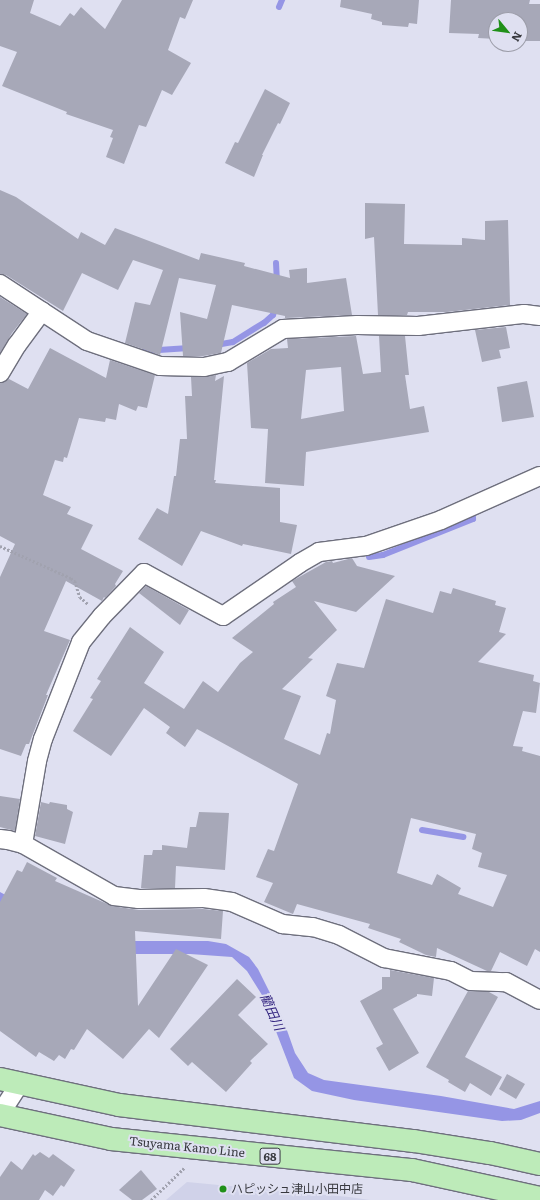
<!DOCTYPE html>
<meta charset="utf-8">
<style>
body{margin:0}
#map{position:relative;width:540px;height:1200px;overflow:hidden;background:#dfe0f1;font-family:Literata,"Noto Sans JP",serif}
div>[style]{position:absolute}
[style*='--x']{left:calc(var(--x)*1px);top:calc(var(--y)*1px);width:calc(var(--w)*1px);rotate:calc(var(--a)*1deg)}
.built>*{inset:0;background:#d0d2e9}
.water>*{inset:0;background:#9595e5}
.stream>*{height:6px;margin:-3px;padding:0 3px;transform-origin:3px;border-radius:3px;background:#9595e5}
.building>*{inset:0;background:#a7a8b8}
.path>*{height:2.5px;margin-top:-1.25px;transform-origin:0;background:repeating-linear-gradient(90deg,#a1a2af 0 2px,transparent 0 4px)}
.roads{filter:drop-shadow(1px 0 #6e6f7d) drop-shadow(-1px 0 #6e6f7d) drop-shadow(0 1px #6e6f7d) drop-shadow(0 -1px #6e6f7d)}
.street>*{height:18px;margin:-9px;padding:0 9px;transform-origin:9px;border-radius:9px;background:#fff}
.primary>*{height:22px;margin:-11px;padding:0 11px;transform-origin:11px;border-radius:11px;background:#bdebb9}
.dots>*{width:11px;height:11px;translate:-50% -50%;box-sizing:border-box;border:2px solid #dfe0f1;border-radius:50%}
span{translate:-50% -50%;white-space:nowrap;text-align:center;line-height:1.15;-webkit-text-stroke:4px #dfe0f1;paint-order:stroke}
.shield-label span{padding:1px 3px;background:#dfe0f1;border:1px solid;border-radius:3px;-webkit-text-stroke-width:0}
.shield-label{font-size:11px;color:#37383e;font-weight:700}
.street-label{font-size:12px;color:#37383e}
.poi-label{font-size:12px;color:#37383e}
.left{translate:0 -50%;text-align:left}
.water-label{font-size:13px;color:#342681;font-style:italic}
.north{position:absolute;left:488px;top:12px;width:40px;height:40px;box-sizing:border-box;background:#dfe0f1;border:1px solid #9c9da9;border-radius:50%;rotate:119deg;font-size:11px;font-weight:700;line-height:16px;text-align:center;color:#37383e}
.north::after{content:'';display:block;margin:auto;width:14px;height:18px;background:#209019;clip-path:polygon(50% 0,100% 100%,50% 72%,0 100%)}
</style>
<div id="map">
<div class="built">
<div style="clip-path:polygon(187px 1182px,349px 1197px,370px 1200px,166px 1200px)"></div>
</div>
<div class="water">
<div style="clip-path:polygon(0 892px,42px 915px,110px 941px,208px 941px,226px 944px,249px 957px,258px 969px,283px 1019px,295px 1053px,308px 1073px,324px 1080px,441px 1096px,514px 1109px,540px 1101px,540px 1113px,521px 1120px,502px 1121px,354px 1100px,312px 1091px,294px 1078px,262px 995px,247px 971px,232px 957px,190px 954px,115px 954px,0 906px)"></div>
</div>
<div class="stream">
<div style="--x:279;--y:7;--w:8;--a:-67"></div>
<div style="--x:276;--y:263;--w:19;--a:87"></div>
<div style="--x:216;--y:345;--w:17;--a:-10"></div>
<div style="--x:233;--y:342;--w:36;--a:-32"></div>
<div style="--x:264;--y:323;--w:12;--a:-42"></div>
<div style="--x:273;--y:315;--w:9;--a:-72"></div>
<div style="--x:144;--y:351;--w:45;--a:-3.8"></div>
<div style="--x:369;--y:557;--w:14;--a:-8"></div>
<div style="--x:383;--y:555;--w:97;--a:-21.8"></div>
<div style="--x:473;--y:519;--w:2;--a:-90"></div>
<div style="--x:422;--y:830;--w:42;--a:9.7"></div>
</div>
<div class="building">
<div style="clip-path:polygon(0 0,34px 0,30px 13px,60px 26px,70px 13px,74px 16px,81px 7px,105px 29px,122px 0,193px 0,185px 19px,180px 17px,168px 50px,191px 63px,172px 95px,162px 90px,146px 127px,139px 125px,124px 164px,106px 157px,113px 138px,110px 137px,113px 130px,66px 114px,67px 112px,2px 86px,17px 52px,0 46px)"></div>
<div style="clip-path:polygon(341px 0,419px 0,417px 24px,409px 23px,408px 27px,382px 25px,382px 22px,371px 19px,372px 14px,340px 7px)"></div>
<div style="clip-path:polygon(451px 0,530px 0,529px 4px,540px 4px,540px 41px,520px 41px,520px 20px,496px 20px,496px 39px,478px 38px,479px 34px,449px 33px)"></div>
<div style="clip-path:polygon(265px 89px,290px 103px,280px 124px,278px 123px,262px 155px,263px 155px,254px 177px,225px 163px,235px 142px,238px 143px)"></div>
<div style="clip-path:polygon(0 190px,16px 197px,78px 239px,81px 232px,105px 245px,115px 228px,199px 260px,201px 253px,245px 263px,244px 266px,290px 278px,289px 270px,307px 268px,307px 283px,346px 278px,352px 315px,285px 318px,285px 316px,232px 305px,221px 353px,203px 356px,183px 356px,180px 312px,207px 319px,216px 285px,179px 278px,160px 355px,125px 343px,135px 302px,150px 305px,163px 270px,133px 260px,118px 290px,82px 273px,63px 311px,6px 275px,0 274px)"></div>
<div style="clip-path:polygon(365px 203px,405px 204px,404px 244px,462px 245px,462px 238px,485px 240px,485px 221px,508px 220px,510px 305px,447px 312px,408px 312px,407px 315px,378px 315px,374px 237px,365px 239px)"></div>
<div style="clip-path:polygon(0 297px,27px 314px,12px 333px,0 353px)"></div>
<div style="clip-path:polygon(506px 327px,510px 348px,499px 350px,501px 358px,482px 362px,475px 330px)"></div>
<div style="clip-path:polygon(evenodd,356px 336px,363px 374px,381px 372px,379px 336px,405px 336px,409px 375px,405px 375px,410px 409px,424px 406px,429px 432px,306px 452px,304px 486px,265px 483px,268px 429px,251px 428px,247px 363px,271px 349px,288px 348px,287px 339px,356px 336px,341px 367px,344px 411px,301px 419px,306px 370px,341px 367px)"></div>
<div style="clip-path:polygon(50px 348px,106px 378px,110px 360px,155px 375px,147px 408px,138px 406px,136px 411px,119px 404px,116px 420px,106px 418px,105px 422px,79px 418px,67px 458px,64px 457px,63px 462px,55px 460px,43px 495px,71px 507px,67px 514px,93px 525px,81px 549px,123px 571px,115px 584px,116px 586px,105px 598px,104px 597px,102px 601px,66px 581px,44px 631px,70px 640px,46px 695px,48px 695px,29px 744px,26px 744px,21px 756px,0 749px,0 577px,15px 544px,0 536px,0 383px,9px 379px,28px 389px)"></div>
<div style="clip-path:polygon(216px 375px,215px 381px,224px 376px,214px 480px,216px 480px,215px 483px,280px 488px,280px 522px,297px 525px,291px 554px,243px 544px,242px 546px,201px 531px,182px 566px,138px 539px,157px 508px,168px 514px,174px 476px,176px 476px,180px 439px,187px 439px,185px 396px,192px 396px,191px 377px)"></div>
<div style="clip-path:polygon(527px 381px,534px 417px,502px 422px,497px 387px)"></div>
<div style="clip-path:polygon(evenodd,352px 558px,357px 566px,395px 576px,356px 612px,314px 601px,337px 630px,308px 658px,313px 659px,282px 689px,301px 696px,284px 739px,320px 755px,327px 733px,330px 734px,336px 700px,326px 696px,337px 663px,364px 668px,386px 599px,433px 613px,440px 591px,451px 594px,453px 588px,496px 601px,495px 605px,506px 608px,499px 632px,506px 634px,478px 662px,534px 675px,533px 681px,540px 683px,536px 713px,523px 711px,513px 746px,523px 747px,522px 751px,540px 756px,540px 952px,535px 949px,527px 966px,500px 952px,491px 971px,487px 971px,437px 948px,436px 957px,426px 955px,399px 942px,401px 939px,368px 928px,370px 924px,297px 904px,293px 914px,264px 902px,273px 883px,256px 877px,268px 849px,274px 851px,298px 784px,197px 729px,185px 747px,166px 733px,170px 727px,144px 708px,111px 756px,73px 731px,93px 699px,90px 698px,101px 681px,97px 679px,130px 627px,164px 652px,144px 683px,184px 709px,203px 681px,218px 692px,240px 663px,253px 652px,232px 638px,274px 604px,273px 602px,296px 587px,292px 581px,326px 562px,332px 561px,333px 563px,352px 558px,411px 818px,476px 834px,472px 849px,482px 853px,478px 867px,507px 875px,493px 907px,458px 894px,461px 888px,437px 874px,432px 885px,397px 873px,411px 818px)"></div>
<div style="clip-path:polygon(146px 586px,189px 610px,180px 625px,139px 593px)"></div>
<div style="clip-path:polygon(0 796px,20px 799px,15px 831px,0 827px)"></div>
<div style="clip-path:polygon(41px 802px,49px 804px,50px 802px,67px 805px,67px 809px,73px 812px,65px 844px,35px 836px)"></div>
<div style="clip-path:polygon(199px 812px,229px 813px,225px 870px,176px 866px,175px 888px,141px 888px,144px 855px,152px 855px,153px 850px,162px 850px,162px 845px,187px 848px,190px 827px,196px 827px)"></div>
<div style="clip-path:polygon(27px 862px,57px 878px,55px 881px,112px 906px,139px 910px,203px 909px,223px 911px,221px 939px,135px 931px,138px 1006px,176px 949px,208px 965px,159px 1038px,149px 1029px,123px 1059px,87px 1029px,74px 1050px,71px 1049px,65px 1059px,59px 1055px,54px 1061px,39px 1052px,36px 1057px,0 1031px,0 902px,17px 870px,22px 872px)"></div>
<div style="clip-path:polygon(390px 970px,434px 978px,432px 996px,417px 994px,417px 996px,393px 1009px,419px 1053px,389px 1071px,376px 1048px,383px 1044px,360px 1001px,382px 989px,382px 977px,390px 977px)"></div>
<div style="clip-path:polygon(237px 979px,256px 997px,238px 1015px,268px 1044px,250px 1061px,252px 1063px,226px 1092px,192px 1062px,188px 1066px,170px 1049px)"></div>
<div style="clip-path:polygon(468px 991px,489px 992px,498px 997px,465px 1057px,502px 1077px,491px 1096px,470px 1083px,465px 1092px,448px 1082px,449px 1080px,426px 1067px)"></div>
<div style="clip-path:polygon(507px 1074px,525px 1084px,516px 1099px,499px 1089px)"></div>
<div style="clip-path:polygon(40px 1152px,49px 1158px,53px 1154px,75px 1170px,64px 1187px,61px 1185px,53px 1196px,45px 1190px,39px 1200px,0 1200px,0 1177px,11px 1161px,22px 1170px,33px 1154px,35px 1156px)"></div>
<div style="clip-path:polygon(141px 1170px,157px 1189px,142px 1200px,132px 1200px,119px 1190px)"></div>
</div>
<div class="path">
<div style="--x:0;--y:546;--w:78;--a:24.3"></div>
<div style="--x:71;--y:578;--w:5;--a:37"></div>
<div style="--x:75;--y:581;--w:17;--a:73"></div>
<div style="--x:80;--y:597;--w:11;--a:41"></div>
<div style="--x:151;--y:1200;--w:46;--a:-44.1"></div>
</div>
<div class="roads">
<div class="street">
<div style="--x:0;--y:284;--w:104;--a:33.2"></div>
<div style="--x:87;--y:341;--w:77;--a:18.9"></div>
<div style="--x:160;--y:366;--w:44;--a:1.3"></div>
<div style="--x:204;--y:367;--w:25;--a:-12"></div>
<div style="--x:228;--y:362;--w:64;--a:-31"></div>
<div style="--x:283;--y:329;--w:74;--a:-3.1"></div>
<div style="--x:357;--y:325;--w:61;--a:0.9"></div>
<div style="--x:418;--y:326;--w:107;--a:-6.5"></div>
<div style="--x:524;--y:314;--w:16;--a:7"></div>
<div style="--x:0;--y:373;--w:33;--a:-59"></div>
<div style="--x:17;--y:345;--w:42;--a:-53.7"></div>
<div style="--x:0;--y:839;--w:8;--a:7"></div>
<div style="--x:8;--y:840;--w:16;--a:15"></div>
<div style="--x:23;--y:844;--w:105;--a:29.7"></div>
<div style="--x:114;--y:896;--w:25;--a:7"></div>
<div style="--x:139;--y:899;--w:65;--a:-0.9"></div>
<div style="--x:204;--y:898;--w:28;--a:8"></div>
<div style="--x:232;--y:902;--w:55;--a:23.7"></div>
<div style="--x:282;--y:924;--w:31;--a:6"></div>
<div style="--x:313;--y:927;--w:27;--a:17"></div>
<div style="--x:339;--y:935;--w:51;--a:27.1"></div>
<div style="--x:384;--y:958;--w:68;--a:11"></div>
<div style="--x:451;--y:971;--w:22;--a:27"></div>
<div style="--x:471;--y:981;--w:35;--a:2"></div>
<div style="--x:506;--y:982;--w:38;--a:28"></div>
<div style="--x:23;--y:844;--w:84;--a:-80.4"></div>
<div style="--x:37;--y:761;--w:23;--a:-75"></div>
<div style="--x:43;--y:739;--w:104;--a:-68.6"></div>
<div style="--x:81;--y:642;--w:33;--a:-51"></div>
<div style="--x:102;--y:616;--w:60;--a:-45.7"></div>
<div style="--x:144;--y:573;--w:90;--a:28.6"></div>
<div style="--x:223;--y:616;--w:93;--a:-34.5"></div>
<div style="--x:300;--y:563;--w:22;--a:-30"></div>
<div style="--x:319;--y:552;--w:47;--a:-7.3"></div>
<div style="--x:366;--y:546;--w:79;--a:-19.1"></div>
<div style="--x:441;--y:520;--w:108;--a:-24"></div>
<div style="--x:0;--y:1114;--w:35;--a:-57"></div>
</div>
<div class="primary">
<div style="--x:0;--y:1079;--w:122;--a:12.3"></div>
<div style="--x:119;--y:1105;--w:297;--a:7"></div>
<div style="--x:414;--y:1141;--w:77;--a:9"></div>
<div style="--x:490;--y:1153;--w:51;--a:12.4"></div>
<div style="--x:0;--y:1115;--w:114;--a:12.2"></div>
<div style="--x:111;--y:1139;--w:303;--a:5.9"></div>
<div style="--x:412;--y:1170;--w:131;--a:12.3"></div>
</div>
</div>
<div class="dots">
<div style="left:223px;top:1189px;background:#209019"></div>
</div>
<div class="shield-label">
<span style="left:270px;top:1156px">68</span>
</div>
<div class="street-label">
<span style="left:187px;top:1147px;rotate:6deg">Tsuyama Kamo Line</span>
</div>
<div class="poi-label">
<span class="left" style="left:231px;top:1189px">ハピッシュ津山小田中店</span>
</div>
<div class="water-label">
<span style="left:272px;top:1012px;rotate:66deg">藺田川</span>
</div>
<div class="north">N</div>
</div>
